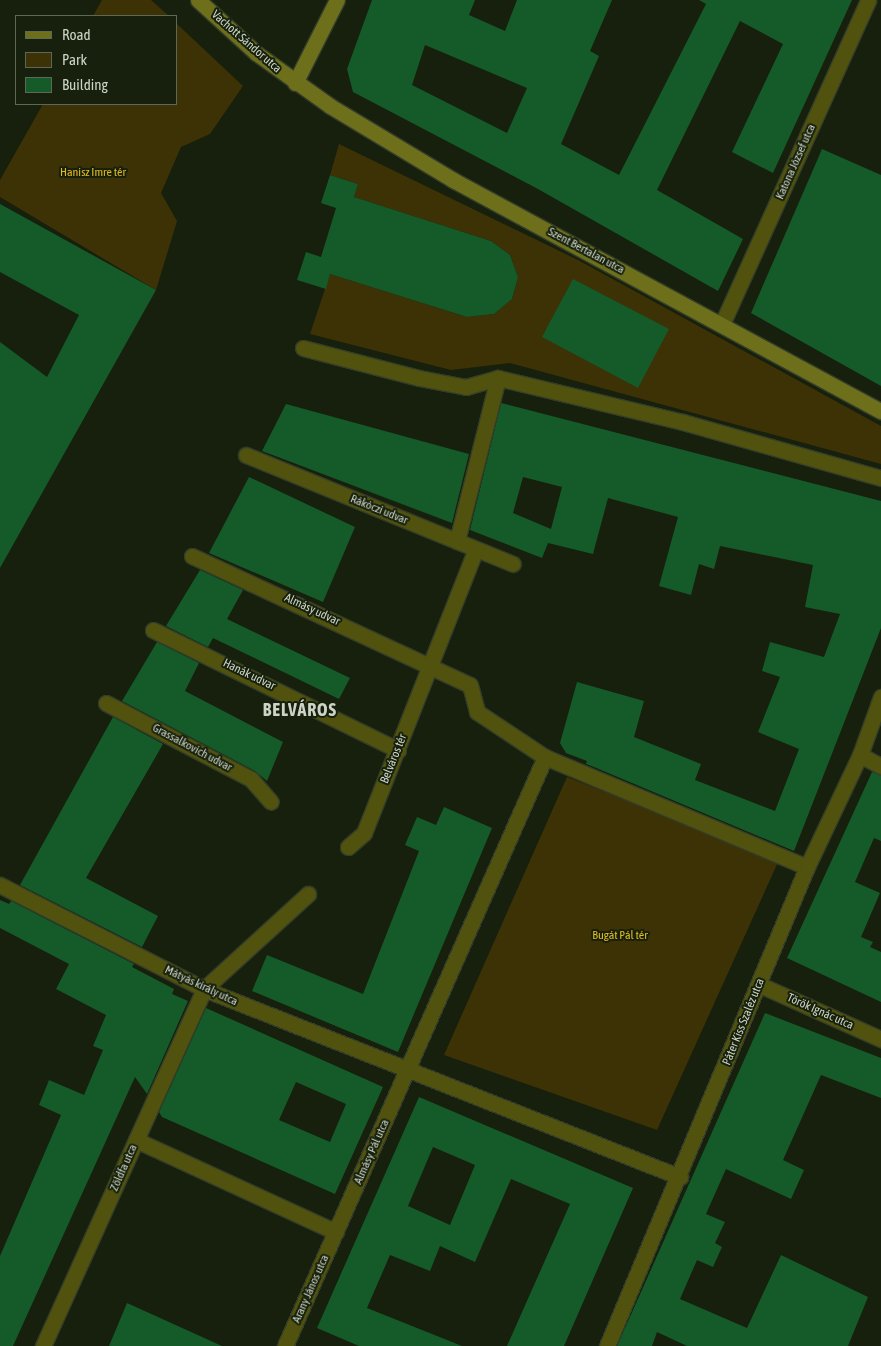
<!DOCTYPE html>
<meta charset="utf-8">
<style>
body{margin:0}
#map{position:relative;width:881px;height:1346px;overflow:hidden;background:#16200c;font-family:"Asap Condensed",sans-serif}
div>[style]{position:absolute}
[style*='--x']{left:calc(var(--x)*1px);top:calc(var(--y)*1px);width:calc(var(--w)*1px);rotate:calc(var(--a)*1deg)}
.green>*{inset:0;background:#3d3106}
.building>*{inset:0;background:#155a29}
.roads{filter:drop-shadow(1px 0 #333d2a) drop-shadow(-1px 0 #333d2a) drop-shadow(0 1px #333d2a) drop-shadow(0 -1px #333d2a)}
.street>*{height:15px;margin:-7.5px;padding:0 7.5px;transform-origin:7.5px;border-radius:7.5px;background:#50520e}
.secondary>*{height:15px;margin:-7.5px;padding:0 7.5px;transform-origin:7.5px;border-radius:7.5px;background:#6d6f1b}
span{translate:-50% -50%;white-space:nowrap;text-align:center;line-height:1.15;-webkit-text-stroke:4px #16200c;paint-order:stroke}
.street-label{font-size:12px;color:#cdd4c7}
.park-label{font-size:12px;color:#e6bc1e}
.district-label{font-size:18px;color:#cdd4c7;font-weight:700;letter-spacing:1px}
.legend{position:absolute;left:15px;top:15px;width:162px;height:90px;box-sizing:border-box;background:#16200c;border:1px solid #5f6857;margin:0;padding:6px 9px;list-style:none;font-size:15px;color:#cdd4c7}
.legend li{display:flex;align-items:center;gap:10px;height:25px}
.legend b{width:25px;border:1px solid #5f6857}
</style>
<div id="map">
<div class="green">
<div style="clip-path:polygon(102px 0,151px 0,169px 16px,93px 16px)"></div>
<div style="clip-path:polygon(176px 23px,243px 86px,210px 134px,181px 147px,161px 193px,177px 221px,156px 290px,0 197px,0 180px,43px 104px,176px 104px)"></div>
<div style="clip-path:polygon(339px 144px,578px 260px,881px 426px,881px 464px,510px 363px,451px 370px,310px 334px,330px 274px,467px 317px,494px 314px,512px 299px,518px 277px,510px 255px,491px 241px,354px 197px,358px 184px,330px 175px)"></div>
<div style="clip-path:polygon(567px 777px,779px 860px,657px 1130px,444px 1055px)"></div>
</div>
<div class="building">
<div style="clip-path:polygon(evenodd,372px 0,475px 0,469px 15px,505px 31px,517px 0,612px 0,590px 51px,599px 56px,561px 144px,619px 175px,706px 4px,699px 0,852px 0,773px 173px,732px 152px,783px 44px,740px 21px,657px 190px,743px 239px,718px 291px,538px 189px,353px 92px,347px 69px,372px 0,425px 45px,527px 88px,507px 133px,412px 85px,425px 45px)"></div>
<div style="clip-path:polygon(822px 149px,881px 175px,881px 386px,751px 313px)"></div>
<div style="clip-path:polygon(330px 175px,358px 184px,354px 197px,491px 241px,510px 255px,518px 277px,512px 299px,494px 314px,467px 317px,330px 274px,326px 289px,297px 280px,306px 252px,321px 257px,336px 208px,321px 203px)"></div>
<div style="clip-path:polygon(0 204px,156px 290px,0 568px,0 342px,47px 377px,79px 315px,0 272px)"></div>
<div style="clip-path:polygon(573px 279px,669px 329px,638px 388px,542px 337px)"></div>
<div style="clip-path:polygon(evenodd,501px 403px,881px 501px,881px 628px,794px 851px,594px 767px,586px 764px,587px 761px,566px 753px,560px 743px,577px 682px,644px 701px,634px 737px,701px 764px,695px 780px,775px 811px,799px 749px,758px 732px,780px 677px,762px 671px,770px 642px,824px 657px,840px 614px,805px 607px,813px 565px,720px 546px,714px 569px,699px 564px,691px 595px,659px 586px,678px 517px,608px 498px,593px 554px,548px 543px,542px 558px,470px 530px,501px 403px,523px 477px,562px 487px,551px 529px,513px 513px,523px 477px)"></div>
<div style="clip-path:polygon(286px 404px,469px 454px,452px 523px,262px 451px)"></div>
<div style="clip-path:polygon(249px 477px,355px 527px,323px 602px,209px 553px)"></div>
<div style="clip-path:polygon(200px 570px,243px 590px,227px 619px,350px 678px,339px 699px,213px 638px,208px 647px,166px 626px)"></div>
<div style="clip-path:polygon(157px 642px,199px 663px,185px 691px,283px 742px,267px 781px,255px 771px,122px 701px)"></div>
<div style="clip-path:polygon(113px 717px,163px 744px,86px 878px,158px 916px,142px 947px,20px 885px)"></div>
<div style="clip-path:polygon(872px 772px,881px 775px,881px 841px,874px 838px,855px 882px,880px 893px,861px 937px,873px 942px,870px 947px,881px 952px,881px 1002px,787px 958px)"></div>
<div style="clip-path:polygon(444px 807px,492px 828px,398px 1052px,252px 991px,267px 955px,363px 994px,419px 851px,405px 845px,417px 817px,436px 825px)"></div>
<div style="clip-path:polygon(0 900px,9px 904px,11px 901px,134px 964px,132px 967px,174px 989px,172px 994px,188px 1001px,147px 1094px,135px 1077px,13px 1346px,0 1346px,0 1256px,61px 1115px,39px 1105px,49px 1080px,84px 1095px,103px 1050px,93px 1046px,106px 1015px,56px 989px,69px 964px,0 928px)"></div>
<div style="clip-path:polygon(evenodd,206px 1008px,383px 1087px,335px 1194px,162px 1117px,159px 1112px,206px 1008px,296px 1082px,346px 1104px,330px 1142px,279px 1120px,296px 1082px)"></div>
<div style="clip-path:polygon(765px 1013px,881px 1058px,881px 1098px,821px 1075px,783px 1160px,804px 1170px,791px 1199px,726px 1169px,706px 1214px,725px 1222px,715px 1243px,722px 1247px,713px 1267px,697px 1260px,680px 1299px,747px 1328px,781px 1255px,868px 1297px,848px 1346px,687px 1346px,657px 1332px,652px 1346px,617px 1346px)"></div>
<div style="clip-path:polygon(evenodd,419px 1097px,633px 1188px,564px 1346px,507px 1346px,570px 1204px,511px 1179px,475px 1262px,440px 1246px,430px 1271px,390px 1255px,367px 1308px,462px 1346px,359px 1346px,317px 1328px,419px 1097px,433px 1147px,475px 1165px,450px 1225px,408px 1206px,433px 1147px)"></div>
<div style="clip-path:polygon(127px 1303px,222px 1346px,109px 1346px)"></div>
</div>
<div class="roads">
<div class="street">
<div style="--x:722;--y:324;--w:355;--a:-65.7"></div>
<div style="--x:303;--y:348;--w:120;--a:14.5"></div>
<div style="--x:419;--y:378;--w:48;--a:10.8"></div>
<div style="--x:466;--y:387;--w:33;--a:-16"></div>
<div style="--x:498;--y:378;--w:190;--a:13.4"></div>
<div style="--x:683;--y:422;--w:206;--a:15.8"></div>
<div style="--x:246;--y:455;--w:288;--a:22.2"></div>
<div style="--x:457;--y:541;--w:168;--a:-75.9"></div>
<div style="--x:192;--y:556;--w:306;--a:24.9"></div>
<div style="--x:470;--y:685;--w:28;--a:75"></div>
<div style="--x:477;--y:712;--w:82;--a:33.5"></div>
<div style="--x:153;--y:630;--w:273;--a:26.1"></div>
<div style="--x:106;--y:703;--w:164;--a:27.7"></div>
<div style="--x:251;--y:779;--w:30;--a:49"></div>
<div style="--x:860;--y:755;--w:24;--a:28"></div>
<div style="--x:348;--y:847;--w:21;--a:-41"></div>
<div style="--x:364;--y:833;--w:305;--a:-68.5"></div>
<div style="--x:0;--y:885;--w:229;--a:27"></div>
<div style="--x:204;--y:989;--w:512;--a:21.55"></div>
<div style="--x:760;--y:985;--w:133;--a:24.1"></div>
<div style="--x:136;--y:1140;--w:220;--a:24.7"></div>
<div style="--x:43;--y:1346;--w:392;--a:-65.7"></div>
<div style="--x:204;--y:989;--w:141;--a:-42.4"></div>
<div style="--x:285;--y:1346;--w:644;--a:-66.18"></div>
<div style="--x:545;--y:757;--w:284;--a:22.8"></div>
<div style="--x:607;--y:1346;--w:519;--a:-67.34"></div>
<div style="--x:807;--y:867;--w:124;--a:-64.7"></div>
<div style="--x:860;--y:755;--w:62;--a:-70.1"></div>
</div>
<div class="secondary">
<div style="--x:198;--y:0;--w:79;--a:42.4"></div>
<div style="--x:256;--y:53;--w:91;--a:35.6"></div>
<div style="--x:330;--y:106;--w:144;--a:31"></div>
<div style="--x:453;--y:180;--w:486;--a:28.4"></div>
<div style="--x:295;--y:83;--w:93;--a:-63.2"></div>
</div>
</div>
<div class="street-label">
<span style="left:246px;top:42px;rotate:41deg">Vachott Sándor utca</span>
<span style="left:796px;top:162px;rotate:-66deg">Katona József utca</span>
<span style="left:586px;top:251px;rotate:28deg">Szent Bertalan utca</span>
<span style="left:379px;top:510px;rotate:22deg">Rákóczi udvar</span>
<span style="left:312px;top:610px;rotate:25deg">Almásy udvar</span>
<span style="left:249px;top:675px;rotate:26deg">Hanák udvar</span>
<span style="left:192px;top:748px;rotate:28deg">Grassalkovich udvar</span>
<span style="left:394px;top:759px;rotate:-68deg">Belváros tér</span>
<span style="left:201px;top:986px;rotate:25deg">Mátyás király utca</span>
<span style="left:820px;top:1012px;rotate:24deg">Török Ignác utca</span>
<span style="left:744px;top:1022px;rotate:-68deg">Páter Kiss Szaléz utca</span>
<span style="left:372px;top:1152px;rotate:-66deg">Almásy Pál utca</span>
<span style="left:124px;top:1168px;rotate:-66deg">Zöldfa utca</span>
<span style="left:311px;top:1289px;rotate:-66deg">Arany János utca</span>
</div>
<div class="park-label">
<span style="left:93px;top:173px">Hanisz Imre tér</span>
<span style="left:620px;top:936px">Bugát Pál tér</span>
</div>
<div class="district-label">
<span style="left:300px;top:710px">BELVÁROS</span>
</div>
<ul class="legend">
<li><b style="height:6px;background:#6d6f1b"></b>Road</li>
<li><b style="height:14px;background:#3d3106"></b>Park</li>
<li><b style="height:14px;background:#155a29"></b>Building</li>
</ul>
</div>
